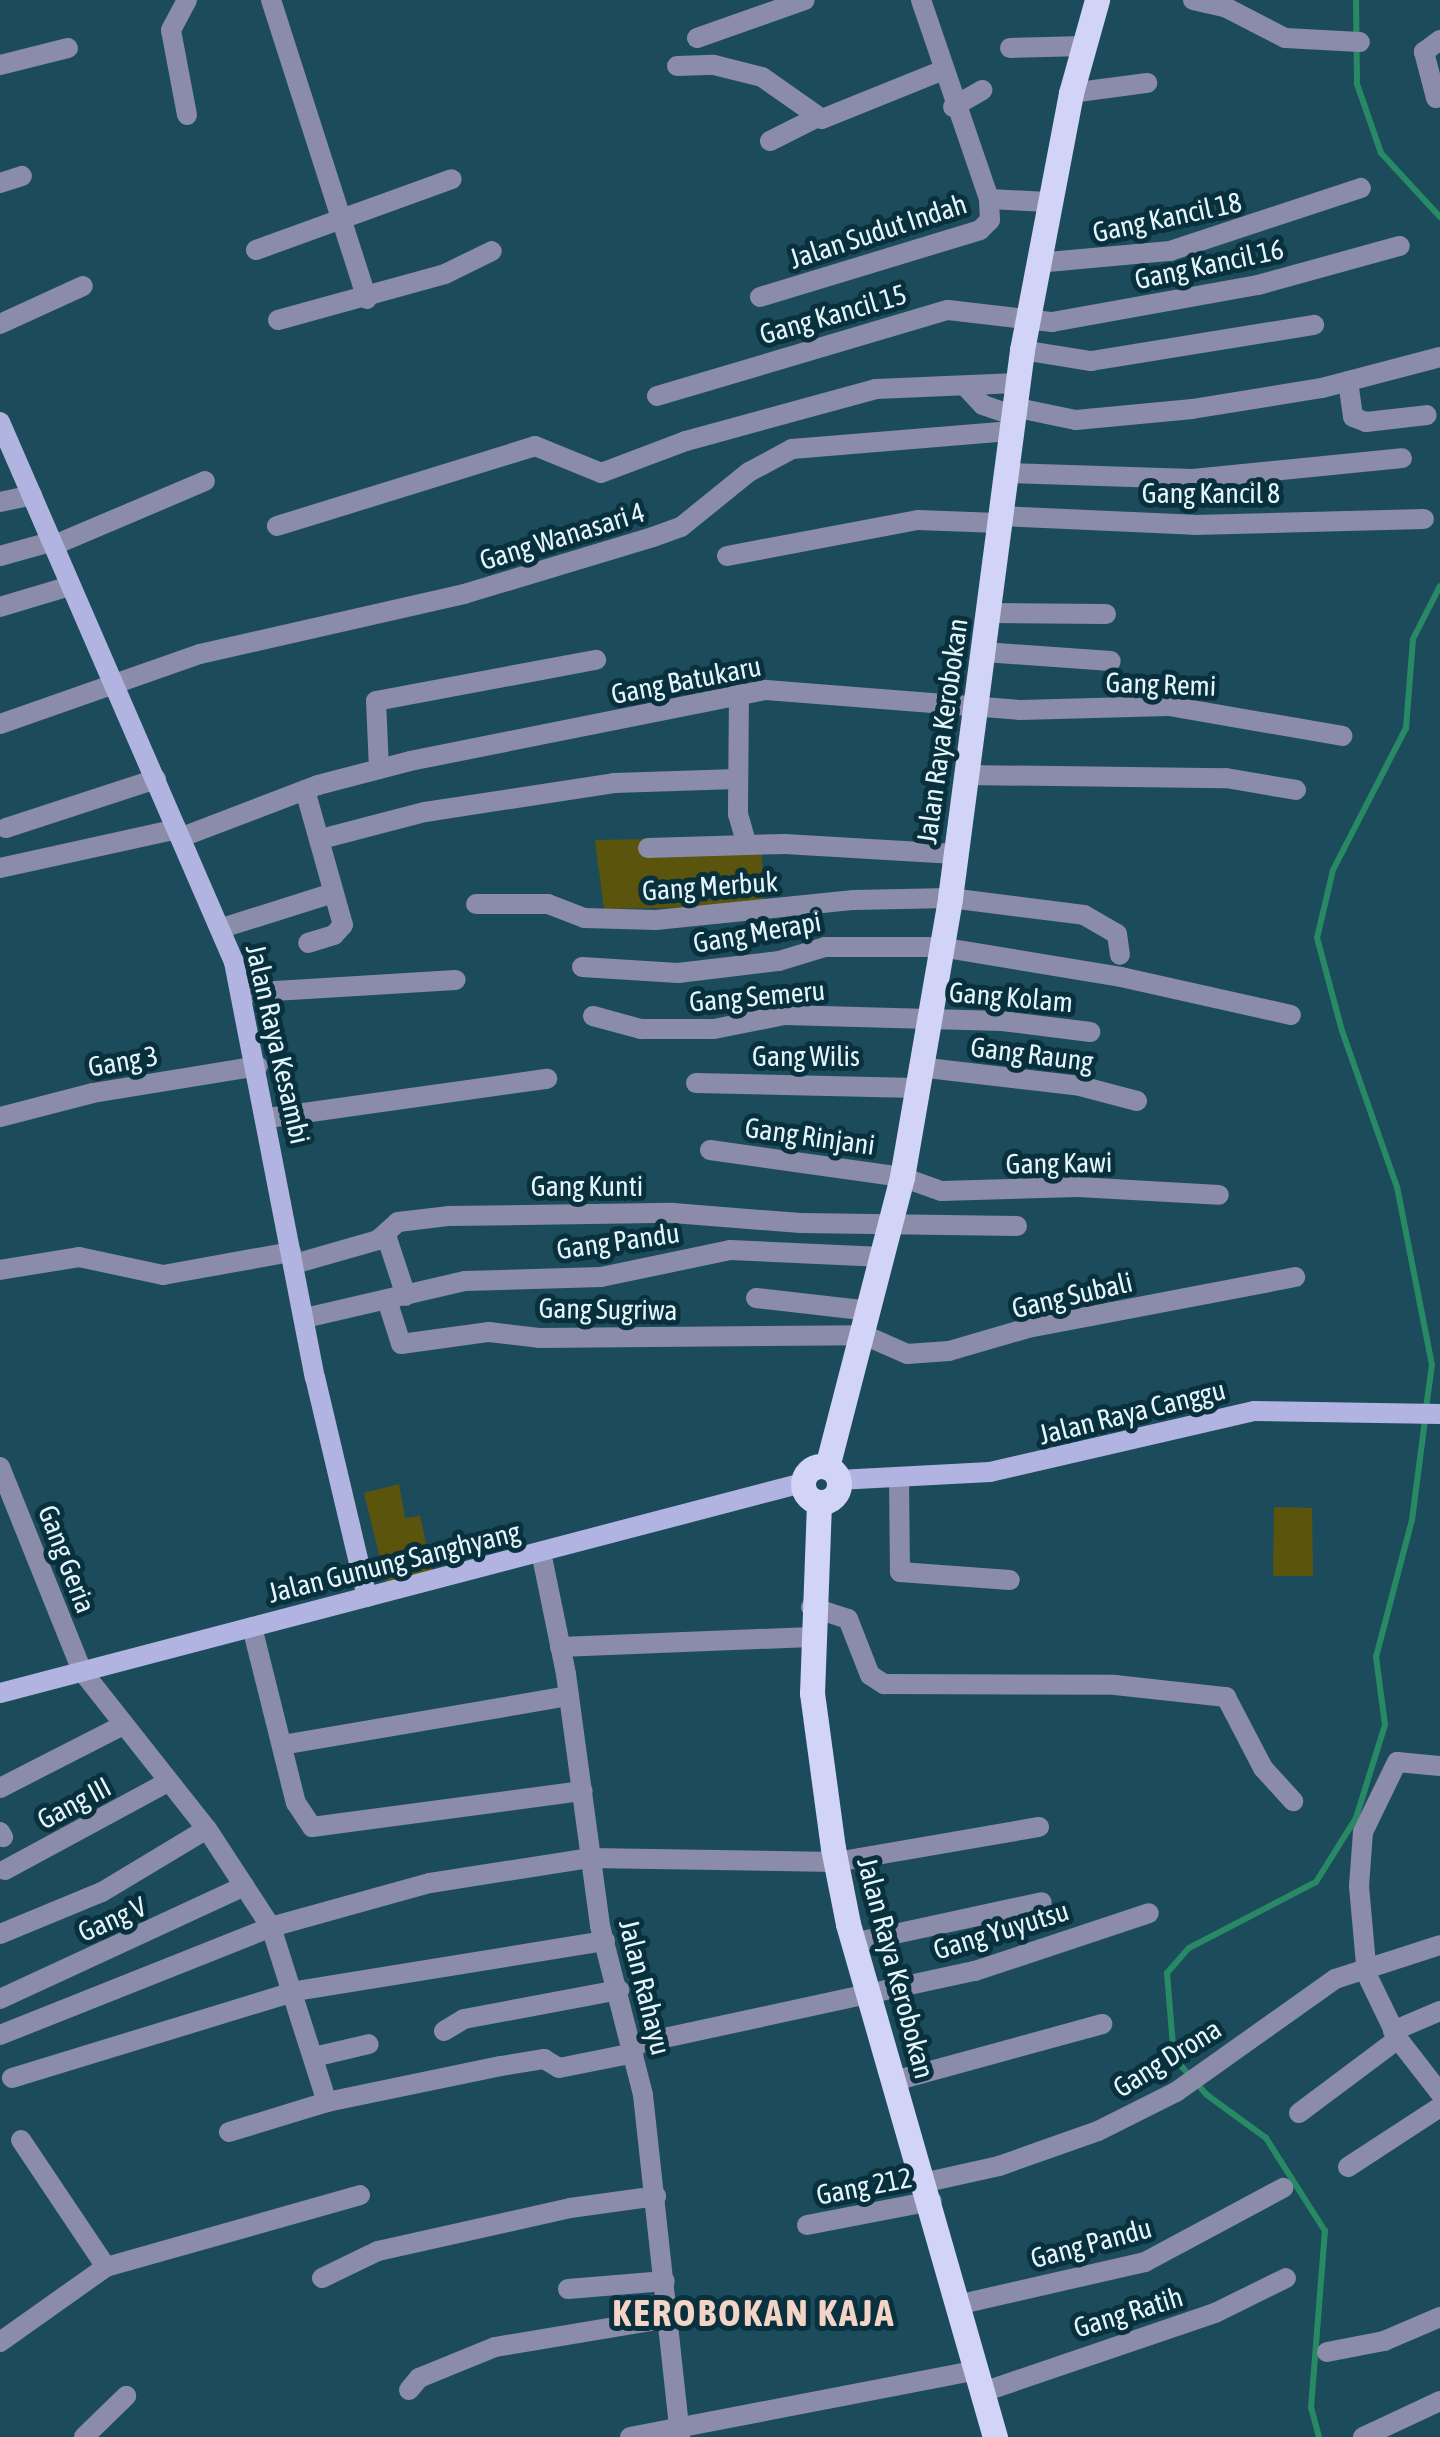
<!DOCTYPE html>
<style>
body{margin:0}
#map{position:relative;width:1440px;height:2437px;overflow:hidden;background:#1c4c5c;font-family:"Asap Condensed",sans-serif}
div>[style]{position:absolute}
[style*='--x']{left:calc(var(--x)*1px);top:calc(var(--y)*1px);width:calc(var(--w)*1px);rotate:calc(var(--a)*1deg)}
.green>*{inset:0;background:#5b540c}
.stream>*{height:6px;margin:-3px;padding:0 3px;transform-origin:3px;border-radius:3px;background:#288a64}
.street>*{height:20px;margin:-10px;padding:0 10px;transform-origin:10px;border-radius:10px;background:#8b8ca9}
.secondary>*{height:20px;margin:-10px;padding:0 10px;transform-origin:10px;border-radius:10px;background:#b1b3e1}
.primary>*{height:25px;margin:-12.5px;padding:0 12.5px;transform-origin:12.5px;border-radius:12.5px;background:#d2d4f7}
.primary>.ring{margin:-12.5px;padding:0;box-sizing:content-box;background:none;border:25px solid #d2d4f7;border-radius:50%}
span{translate:-50% -50%;white-space:nowrap;text-align:center;line-height:1.15;-webkit-text-stroke:10px #09313d;paint-order:stroke}
.street-label{font-size:28px;color:#e5f5fc}
.district-label{font-size:38px;color:#f4d4c7;font-weight:700;letter-spacing:2.5px}
</style>
<div id="map">
<div class="green">
<div style="clip-path:polygon(761px 837px,764px 906px,604px 909px,595px 840px)"></div>
<div style="clip-path:polygon(399px 1484px,405px 1518px,420px 1516px,434px 1579px,388px 1591px,364px 1493px)"></div>
<div style="clip-path:polygon(1274px 1507px,1312px 1508px,1313px 1576px,1273px 1576px)"></div>
</div>
<div class="stream">
<div style="--x:1356;--y:0;--w:84;--a:89.3"></div>
<div style="--x:1357;--y:84;--w:73;--a:70.8"></div>
<div style="--x:1381;--y:153;--w:87;--a:47.3"></div>
<div style="--x:1426;--y:1408;--w:43;--a:-82.1"></div>
<div style="--x:1432;--y:1365;--w:181;--a:-101.1"></div>
<div style="--x:1397;--y:1187;--w:165;--a:-109.4"></div>
<div style="--x:1342;--y:1031;--w:96;--a:-105"></div>
<div style="--x:1317;--y:938;--w:70;--a:-76.8"></div>
<div style="--x:1333;--y:870;--w:160;--a:-62.8"></div>
<div style="--x:1406;--y:728;--w:89;--a:-85.5"></div>
<div style="--x:1413;--y:639;--w:59;--a:-63"></div>
<div style="--x:1319;--y:2437;--w:30;--a:-105"></div>
<div style="--x:1311;--y:2408;--w:178;--a:-85.5"></div>
<div style="--x:1325;--y:2231;--w:110;--a:-122.4"></div>
<div style="--x:1266;--y:2138;--w:73;--a:-143.9"></div>
<div style="--x:1207;--y:2095;--w:50;--a:-131.7"></div>
<div style="--x:1174;--y:2058;--w:85;--a:-94.7"></div>
<div style="--x:1167;--y:1973;--w:33;--a:-49"></div>
<div style="--x:1189;--y:1948;--w:143;--a:-27.5"></div>
<div style="--x:1316;--y:1882;--w:75;--a:-58"></div>
<div style="--x:1356;--y:1818;--w:97;--a:-72.7"></div>
<div style="--x:1385;--y:1725;--w:69;--a:-97.5"></div>
<div style="--x:1376;--y:1657;--w:142;--a:-75.3"></div>
<div style="--x:1412;--y:1520;--w:101;--a:-82.6"></div>
</div>
<div class="street">
<div style="--x:271;--y:0;--w:314;--a:72.2"></div>
<div style="--x:921;--y:0;--w:210;--a:71.1"></div>
<div style="--x:989;--y:199;--w:59;--a:2.9"></div>
<div style="--x:1193;--y:0;--w:35;--a:13"></div>
<div style="--x:1227;--y:8;--w:65;--a:27.3"></div>
<div style="--x:1285;--y:38;--w:75;--a:3.1"></div>
<div style="--x:697;--y:38;--w:114;--a:-19.4"></div>
<div style="--x:1010;--y:48;--w:74;--a:-1.5"></div>
<div style="--x:0;--y:65;--w:70;--a:-14"></div>
<div style="--x:677;--y:66;--w:37;--a:-2"></div>
<div style="--x:714;--y:65;--w:49;--a:14"></div>
<div style="--x:762;--y:77;--w:73;--a:35"></div>
<div style="--x:822;--y:119;--w:131;--a:-22"></div>
<div style="--x:1071;--y:93;--w:77;--a:-7.5"></div>
<div style="--x:1436;--y:98;--w:48;--a:-104.6"></div>
<div style="--x:1424;--y:52;--w:20;--a:-37"></div>
<div style="--x:953;--y:107;--w:34;--a:-30"></div>
<div style="--x:187;--y:115;--w:86;--a:-100.7"></div>
<div style="--x:171;--y:30;--w:34;--a:-62"></div>
<div style="--x:770;--y:141;--w:49;--a:-26.6"></div>
<div style="--x:0;--y:183;--w:23;--a:-18"></div>
<div style="--x:256;--y:250;--w:208;--a:-19.9"></div>
<div style="--x:1037;--y:263;--w:134;--a:-5.2"></div>
<div style="--x:1170;--y:251;--w:201;--a:-18.3"></div>
<div style="--x:760;--y:297;--w:230;--a:-16.9"></div>
<div style="--x:980;--y:230;--w:14;--a:-45"></div>
<div style="--x:990;--y:220;--w:21;--a:-93"></div>
<div style="--x:278;--y:320;--w:173;--a:-15.4"></div>
<div style="--x:445;--y:274;--w:52;--a:-26.1"></div>
<div style="--x:0;--y:324;--w:91;--a:-24.6"></div>
<div style="--x:1022;--y:350;--w:70;--a:9.1"></div>
<div style="--x:1091;--y:361;--w:226;--a:-9.2"></div>
<div style="--x:1348;--y:381;--w:36;--a:82"></div>
<div style="--x:1353;--y:417;--w:14;--a:21"></div>
<div style="--x:1366;--y:422;--w:61;--a:-6.5"></div>
<div style="--x:966;--y:387;--w:25;--a:47"></div>
<div style="--x:983;--y:405;--w:31;--a:19"></div>
<div style="--x:657;--y:396;--w:303;--a:-16.5"></div>
<div style="--x:948;--y:310;--w:105;--a:6.6"></div>
<div style="--x:1052;--y:322;--w:209;--a:-10.2"></div>
<div style="--x:1258;--y:285;--w:147;--a:-15.4"></div>
<div style="--x:1013;--y:407;--w:64;--a:11.7"></div>
<div style="--x:1076;--y:420;--w:117;--a:-5.4"></div>
<div style="--x:1192;--y:409;--w:132;--a:-9.2"></div>
<div style="--x:1322;--y:388;--w:122;--a:-14.7"></div>
<div style="--x:1005;--y:473;--w:188;--a:1.8"></div>
<div style="--x:1193;--y:479;--w:210;--a:-5.7"></div>
<div style="--x:0;--y:502;--w:33;--a:-12"></div>
<div style="--x:999;--y:516;--w:195;--a:2.6"></div>
<div style="--x:1194;--y:525;--w:230;--a:-1.5"></div>
<div style="--x:277;--y:526;--w:270;--a:-17.2"></div>
<div style="--x:535;--y:446;--w:71;--a:22.2"></div>
<div style="--x:601;--y:473;--w:91;--a:-20.6"></div>
<div style="--x:686;--y:441;--w:197;--a:-15.3"></div>
<div style="--x:876;--y:389;--w:141;--a:-2.4"></div>
<div style="--x:52;--y:546;--w:166;--a:-23"></div>
<div style="--x:0;--y:556;--w:52;--a:-15.6"></div>
<div style="--x:727;--y:556;--w:194;--a:-10.7"></div>
<div style="--x:918;--y:520;--w:80;--a:2.1"></div>
<div style="--x:0;--y:607;--w:73;--a:-16.7"></div>
<div style="--x:989;--y:613;--w:117;--a:0.5"></div>
<div style="--x:984;--y:652;--w:127;--a:4.1"></div>
<div style="--x:739;--y:693;--w:121;--a:90.5"></div>
<div style="--x:738;--y:814;--w:32;--a:74"></div>
<div style="--x:0;--y:724;--w:212;--a:-19.3"></div>
<div style="--x:200;--y:654;--w:271;--a:-12.8"></div>
<div style="--x:464;--y:594;--w:197;--a:-16.8"></div>
<div style="--x:653;--y:537;--w:30;--a:-20"></div>
<div style="--x:681;--y:527;--w:87;--a:-39"></div>
<div style="--x:749;--y:472;--w:49;--a:-28.1"></div>
<div style="--x:792;--y:449;--w:218;--a:-4.7"></div>
<div style="--x:379;--y:769;--w:68;--a:-92.5"></div>
<div style="--x:376;--y:701;--w:224;--a:-10.6"></div>
<div style="--x:966;--y:775;--w:260;--a:0.7"></div>
<div style="--x:1226;--y:778;--w:71;--a:9.7"></div>
<div style="--x:305;--y:790;--w:140;--a:74.3"></div>
<div style="--x:343;--y:925;--w:13;--a:132"></div>
<div style="--x:334;--y:935;--w:27;--a:163"></div>
<div style="--x:6;--y:828;--w:158;--a:-18.1"></div>
<div style="--x:182;--y:837;--w:146;--a:-20.9"></div>
<div style="--x:318;--y:785;--w:95;--a:-14.6"></div>
<div style="--x:410;--y:761;--w:363;--a:-11.3"></div>
<div style="--x:766;--y:690;--w:255;--a:4.5"></div>
<div style="--x:1020;--y:710;--w:149;--a:-1.5"></div>
<div style="--x:1169;--y:706;--w:176;--a:9.8"></div>
<div style="--x:321;--y:839;--w:107;--a:-14.6"></div>
<div style="--x:425;--y:812;--w:191;--a:-8.7"></div>
<div style="--x:614;--y:783;--w:123;--a:-1.9"></div>
<div style="--x:648;--y:848;--w:137;--a:-1.7"></div>
<div style="--x:785;--y:844;--w:170;--a:3.4"></div>
<div style="--x:0;--y:868;--w:181;--a:-12.4"></div>
<div style="--x:476;--y:904;--w:72;--a:0"></div>
<div style="--x:548;--y:904;--w:39;--a:21"></div>
<div style="--x:584;--y:918;--w:72;--a:1.6"></div>
<div style="--x:656;--y:920;--w:199;--a:-5.8"></div>
<div style="--x:854;--y:900;--w:96;--a:-1.2"></div>
<div style="--x:950;--y:898;--w:135;--a:7.2"></div>
<div style="--x:1084;--y:915;--w:38;--a:30"></div>
<div style="--x:1117;--y:934;--w:21;--a:82"></div>
<div style="--x:222;--y:928;--w:116;--a:-17.5"></div>
<div style="--x:582;--y:967;--w:96;--a:3.6"></div>
<div style="--x:678;--y:973;--w:102;--a:-6.8"></div>
<div style="--x:779;--y:961;--w:48;--a:-16.9"></div>
<div style="--x:825;--y:947;--w:115;--a:0"></div>
<div style="--x:940;--y:947;--w:183;--a:9.4"></div>
<div style="--x:1121;--y:977;--w:174;--a:12.6"></div>
<div style="--x:242;--y:993;--w:214;--a:-3.5"></div>
<div style="--x:593;--y:1016;--w:50;--a:15.2"></div>
<div style="--x:641;--y:1029;--w:73;--a:0"></div>
<div style="--x:714;--y:1029;--w:72;--a:-11.2"></div>
<div style="--x:785;--y:1015;--w:217;--a:1.6"></div>
<div style="--x:1002;--y:1021;--w:89;--a:7.1"></div>
<div style="--x:919;--y:1067;--w:162;--a:6.7"></div>
<div style="--x:1080;--y:1086;--w:59;--a:14.7"></div>
<div style="--x:696;--y:1083;--w:220;--a:1.3"></div>
<div style="--x:0;--y:1117;--w:96;--a:-14.5"></div>
<div style="--x:93;--y:1093;--w:167;--a:-9.3"></div>
<div style="--x:268;--y:1118;--w:282;--a:-8"></div>
<div style="--x:710;--y:1150;--w:194;--a:8"></div>
<div style="--x:902;--y:1177;--w:41;--a:19.7"></div>
<div style="--x:941;--y:1191;--w:137;--a:-1.7"></div>
<div style="--x:1078;--y:1187;--w:141;--a:3.2"></div>
<div style="--x:386;--y:1235;--w:64;--a:71.8"></div>
<div style="--x:294;--y:1264;--w:87;--a:-15.9"></div>
<div style="--x:378;--y:1240;--w:27;--a:-42"></div>
<div style="--x:398;--y:1222;--w:50;--a:-6.8"></div>
<div style="--x:448;--y:1216;--w:225;--a:-0.8"></div>
<div style="--x:673;--y:1213;--w:128;--a:4.5"></div>
<div style="--x:801;--y:1223;--w:216;--a:0.8"></div>
<div style="--x:0;--y:1270;--w:80;--a:-9.3"></div>
<div style="--x:79;--y:1257;--w:86;--a:12.1"></div>
<div style="--x:163;--y:1275;--w:130;--a:-10.2"></div>
<div style="--x:756;--y:1298;--w:115;--a:6.5"></div>
<div style="--x:387;--y:1300;--w:46;--a:72.3"></div>
<div style="--x:401;--y:1344;--w:89;--a:-7.8"></div>
<div style="--x:489;--y:1332;--w:50;--a:6.8"></div>
<div style="--x:539;--y:1338;--w:325;--a:-0.5"></div>
<div style="--x:864;--y:1335;--w:47;--a:23.8"></div>
<div style="--x:907;--y:1354;--w:42;--a:-4.1"></div>
<div style="--x:949;--y:1351;--w:82;--a:-16.2"></div>
<div style="--x:1028;--y:1328;--w:272;--a:-10.8"></div>
<div style="--x:305;--y:1318;--w:164;--a:-13"></div>
<div style="--x:465;--y:1281;--w:136;--a:-1.7"></div>
<div style="--x:601;--y:1277;--w:132;--a:-11.8"></div>
<div style="--x:730;--y:1250;--w:153;--a:2.6"></div>
<div style="--x:0;--y:1467;--w:220;--a:68.1"></div>
<div style="--x:82;--y:1671;--w:201;--a:51.7"></div>
<div style="--x:207;--y:1829;--w:117;--a:56.9"></div>
<div style="--x:271;--y:1927;--w:184;--a:72.3"></div>
<div style="--x:899;--y:1479;--w:93;--a:89.4"></div>
<div style="--x:900;--y:1572;--w:110;--a:4.2"></div>
<div style="--x:541;--y:1552;--w:125;--a:78.4"></div>
<div style="--x:566;--y:1674;--w:254;--a:82.3"></div>
<div style="--x:600;--y:1926;--w:174;--a:75.7"></div>
<div style="--x:643;--y:2095;--w:344;--a:83.8"></div>
<div style="--x:811;--y:1607;--w:39;--a:18"></div>
<div style="--x:848;--y:1619;--w:60;--a:68.6"></div>
<div style="--x:870;--y:1675;--w:17;--a:33"></div>
<div style="--x:884;--y:1684;--w:231;--a:0.2"></div>
<div style="--x:1115;--y:1685;--w:112;--a:6.2"></div>
<div style="--x:1226;--y:1697;--w:80;--a:62.5"></div>
<div style="--x:1263;--y:1768;--w:45;--a:47.7"></div>
<div style="--x:252;--y:1627;--w:181;--a:76"></div>
<div style="--x:296;--y:1803;--w:29;--a:56"></div>
<div style="--x:312;--y:1827;--w:273;--a:-7.6"></div>
<div style="--x:560;--y:1647;--w:251;--a:-2.3"></div>
<div style="--x:282;--y:1745;--w:291;--a:-9.7"></div>
<div style="--x:1440;--y:1766;--w:43;--a:-174.7"></div>
<div style="--x:1397;--y:1762;--w:78;--a:115.9"></div>
<div style="--x:1363;--y:1832;--w:54;--a:94.2"></div>
<div style="--x:1359;--y:1886;--w:89;--a:84.9"></div>
<div style="--x:1367;--y:1975;--w:71;--a:64.2"></div>
<div style="--x:1398;--y:2039;--w:68;--a:52.1"></div>
<div style="--x:0;--y:1788;--w:136;--a:-27.1"></div>
<div style="--x:0;--y:1832;--w:6;--a:59"></div>
<div style="--x:5;--y:1870;--w:185;--a:-28.4"></div>
<div style="--x:0;--y:1934;--w:110;--a:-22.4"></div>
<div style="--x:102;--y:1892;--w:122;--a:-31"></div>
<div style="--x:853;--y:1943;--w:193;--a:-12.2"></div>
<div style="--x:0;--y:1999;--w:269;--a:-24.8"></div>
<div style="--x:444;--y:2031;--w:23;--a:-31"></div>
<div style="--x:464;--y:2019;--w:158;--a:-10.6"></div>
<div style="--x:1393;--y:2031;--w:51;--a:-23.1"></div>
<div style="--x:0;--y:2035;--w:292;--a:-21.7"></div>
<div style="--x:271;--y:1927;--w:165;--a:-15.5"></div>
<div style="--x:430;--y:1883;--w:161;--a:-8.9"></div>
<div style="--x:589;--y:1858;--w:247;--a:0.9"></div>
<div style="--x:836;--y:1862;--w:206;--a:-9.8"></div>
<div style="--x:632;--y:2045;--w:351;--a:-12.2"></div>
<div style="--x:975;--y:1971;--w:183;--a:-18.4"></div>
<div style="--x:318;--y:2056;--w:52;--a:-13.2"></div>
<div style="--x:12;--y:2078;--w:297;--a:-17"></div>
<div style="--x:296;--y:1991;--w:313;--a:-9.2"></div>
<div style="--x:894;--y:2081;--w:216;--a:-15.3"></div>
<div style="--x:1299;--y:2113;--w:124;--a:-36.8"></div>
<div style="--x:229;--y:2132;--w:102;--a:-17"></div>
<div style="--x:327;--y:2102;--w:178;--a:-11.7"></div>
<div style="--x:501;--y:2066;--w:44;--a:-9.2"></div>
<div style="--x:544;--y:2059;--w:17;--a:31"></div>
<div style="--x:559;--y:2068;--w:76;--a:-11.3"></div>
<div style="--x:21;--y:2140;--w:153;--a:56.2"></div>
<div style="--x:1348;--y:2167;--w:110;--a:-33.1"></div>
<div style="--x:927;--y:2182;--w:74;--a:-12.5"></div>
<div style="--x:999;--y:2166;--w:105;--a:-19.5"></div>
<div style="--x:1098;--y:2131;--w:87;--a:-26.6"></div>
<div style="--x:1176;--y:2092;--w:195;--a:-35.4"></div>
<div style="--x:1335;--y:1979;--w:110;--a:-17.9"></div>
<div style="--x:807;--y:2225;--w:127;--a:-10.9"></div>
<div style="--x:322;--y:2278;--w:62;--a:-25.7"></div>
<div style="--x:378;--y:2251;--w:197;--a:-12.6"></div>
<div style="--x:570;--y:2208;--w:87;--a:-7.9"></div>
<div style="--x:568;--y:2289;--w:97;--a:-4.7"></div>
<div style="--x:957;--y:2305;--w:193;--a:-12.9"></div>
<div style="--x:1145;--y:2262;--w:157;--a:-28.2"></div>
<div style="--x:0;--y:2342;--w:130;--a:-35.3"></div>
<div style="--x:106;--y:2267;--w:264;--a:-15.8"></div>
<div style="--x:1327;--y:2352;--w:58;--a:-10.9"></div>
<div style="--x:1384;--y:2341;--w:61;--a:-23.2"></div>
<div style="--x:409;--y:2390;--w:16;--a:-50"></div>
<div style="--x:419;--y:2378;--w:82;--a:-22.2"></div>
<div style="--x:495;--y:2347;--w:175;--a:-9.5"></div>
<div style="--x:983;--y:2392;--w:245;--a:-18.8"></div>
<div style="--x:1215;--y:2313;--w:79;--a:-26.2"></div>
<div style="--x:84;--y:2437;--w:59;--a:-44.3"></div>
<div style="--x:630;--y:2437;--w:353;--a:-10.9"></div>
<div style="--x:1363;--y:2437;--w:85;--a:-25.1"></div>
</div>
<div class="secondary">
<div style="--x:0;--y:422;--w:589;--a:66.57"></div>
<div style="--x:234;--y:962;--w:423;--a:79"></div>
<div style="--x:315;--y:1377;--w:226;--a:76.7"></div>
<div style="--x:838;--y:1480;--w:152;--a:-3"></div>
<div style="--x:990;--y:1472;--w:271;--a:-13"></div>
<div style="--x:1254;--y:1411;--w:186;--a:0.9"></div>
<div style="--x:0;--y:1693;--w:829;--a:-14.67"></div>
</div>
<div class="primary">
<div class="ring" style="left:803px;top:1466px;width:11px;height:11px"></div>
<div style="--x:827;--y:1467;--w:300;--a:-75.5"></div>
<div style="--x:902;--y:1177;--w:283;--a:-80.2"></div>
<div style="--x:950;--y:898;--w:553;--a:-82.51"></div>
<div style="--x:1022;--y:350;--w:262;--a:-79.2"></div>
<div style="--x:1071;--y:93;--w:97;--a:-74.4"></div>
<div style="--x:819;--y:1503;--w:190;--a:92.1"></div>
<div style="--x:812;--y:1693;--w:156;--a:82.3"></div>
<div style="--x:833;--y:1848;--w:77;--a:78.8"></div>
<div style="--x:848;--y:1924;--w:534;--a:74.01"></div>
</div>
<div class="street-label">
<span style="left:1167px;top:217px;rotate:-12deg">Gang Kancil 18</span>
<span style="left:878px;top:231px;rotate:-18deg">Jalan Sudut Indah</span>
<span style="left:1209px;top:264px;rotate:-12deg">Gang Kancil 16</span>
<span style="left:833px;top:314px;rotate:-16deg">Gang Kancil 15</span>
<span style="left:1211px;top:493px">Gang Kancil 8</span>
<span style="left:562px;top:536px;rotate:-17deg">Gang Wanasari 4</span>
<span style="left:686px;top:680px;rotate:-11deg">Gang Batukaru</span>
<span style="left:1161px;top:684px;rotate:2deg">Gang Remi</span>
<span style="left:942px;top:731px;rotate:-82deg">Jalan Raya Kerobokan</span>
<span style="left:710px;top:886px;rotate:-4deg">Gang Merbuk</span>
<span style="left:757px;top:932px;rotate:-10deg">Gang Merapi</span>
<span style="left:757px;top:996px;rotate:-5deg">Gang Semeru</span>
<span style="left:1011px;top:997px;rotate:5deg">Gang Kolam</span>
<span style="left:278px;top:1044px;rotate:77deg">Jalan Raya Kesambi</span>
<span style="left:1032px;top:1054px;rotate:7deg">Gang Raung</span>
<span style="left:806px;top:1056px">Gang Wilis</span>
<span style="left:123px;top:1061px;rotate:-10deg">Gang 3</span>
<span style="left:810px;top:1136px;rotate:8deg">Gang Rinjani</span>
<span style="left:1059px;top:1163px;rotate:-1deg">Gang Kawi</span>
<span style="left:587px;top:1186px">Gang Kunti</span>
<span style="left:618px;top:1241px;rotate:-8deg">Gang Pandu</span>
<span style="left:1072px;top:1295px;rotate:-13deg">Gang Subali</span>
<span style="left:608px;top:1309px;rotate:1deg">Gang Sugriwa</span>
<span style="left:1132px;top:1412px;rotate:-14deg">Jalan Raya Canggu</span>
<span style="left:67px;top:1559px;rotate:69deg">Gang Geria</span>
<span style="left:394px;top:1562px;rotate:-14deg">Jalan Gunung Sanghyang</span>
<span style="left:74px;top:1803px;rotate:-28deg">Gang III</span>
<span style="left:112px;top:1919px;rotate:-24deg">Gang V</span>
<span style="left:1001px;top:1930px;rotate:-17deg">Gang Yuyutsu</span>
<span style="left:896px;top:1968px;rotate:75deg">Jalan Raya Kerobokan</span>
<span style="left:645px;top:1987px;rotate:76deg">Jalan Rahayu</span>
<span style="left:1167px;top:2058px;rotate:-32deg">Gang Drona</span>
<span style="left:864px;top:2186px;rotate:-11deg">Gang 212</span>
<span style="left:1091px;top:2243px;rotate:-15deg">Gang Pandu</span>
<span style="left:1128px;top:2312px;rotate:-17deg">Gang Ratih</span>
</div>
<div class="district-label">
<span style="left:754px;top:2313px">KEROBOKAN KAJA</span>
</div>
</div>
